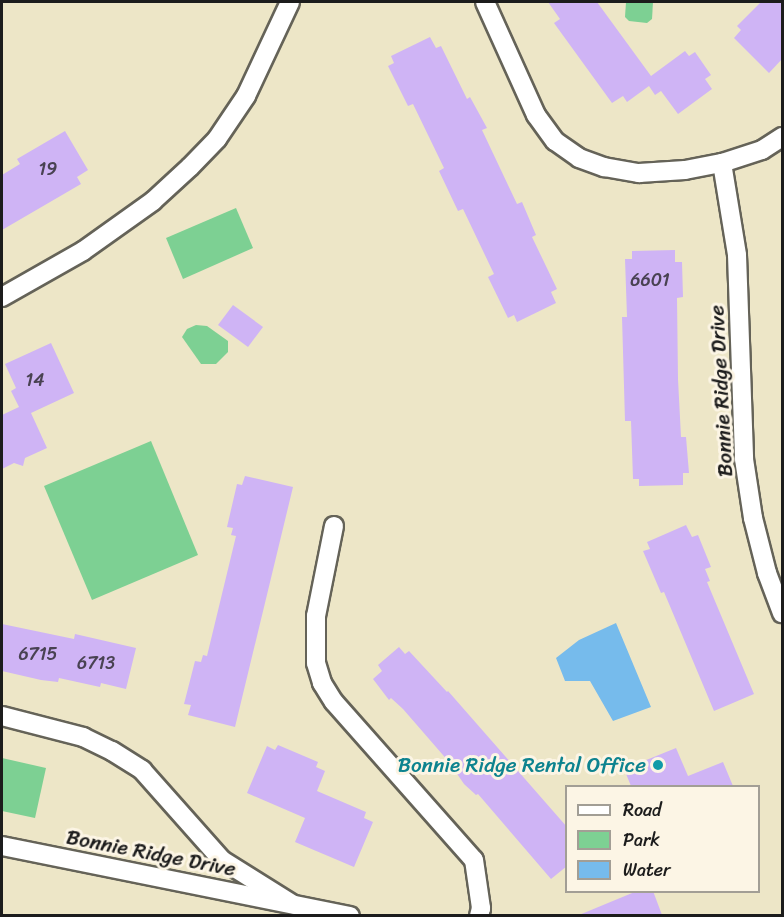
<!DOCTYPE html>
<style>
body{margin:0}
#map{position:relative;width:784px;height:917px;overflow:hidden;background:#ede6c7;font-family:Sriracha,sans-serif}
div>[style]{position:absolute}
[style*='--x']{left:calc(var(--x)*1px);top:calc(var(--y)*1px);width:calc(var(--w)*1px);rotate:calc(var(--a)*1deg)}
.green>*{inset:0;background:#7dd093}
.water>*{inset:0;background:#76bbec}
.building>*{inset:0;background:#cfb4f5}
.roads{filter:drop-shadow(2px 0 #656358) drop-shadow(-2px 0 #656358) drop-shadow(0 2px #656358) drop-shadow(0 -2px #656358)}
.minor>*{height:18px;margin:-9px;padding:0 9px;transform-origin:9px;border-radius:9px;background:#fff}
.dots>*{width:16px;height:16px;translate:-50% -50%;box-sizing:border-box;border:3px solid #fcf5e5;border-radius:50%}
span{translate:-50% -50%;white-space:nowrap;text-align:center;line-height:1.15;-webkit-text-stroke:6px #fcf5e5;paint-order:stroke}
.number-label{font-size:18px;color:#494252}
.number-label span{-webkit-text-stroke-width:0}
.street-label{font-size:21px;color:#1c1c1c}
.culture-label{font-size:21px;color:#0d838f}
.right{translate:-100% -50%;text-align:right}
.frame{position:absolute;inset:0;border:3px solid #1c1c1c;pointer-events:none}
.legend{position:absolute;left:565px;top:785px;width:195px;height:108px;box-sizing:border-box;background:#fcf5e5;border:2px solid #a29e95;margin:0;padding:8px 10px;list-style:none;font-size:18px;color:#1c1c1c}
.legend li{display:flex;align-items:center;gap:12px;height:30px}
.legend b{width:30px;border:2px solid #a29e95}
</style>
<div id="map">
<div class="green">
<div style="clip-path:polygon(626px 2px,653px 2px,652px 19px,647px 23px,629px 21px,625px 17px)"></div>
<div style="clip-path:polygon(236px 208px,253px 248px,183px 279px,166px 238px)"></div>
<div style="clip-path:polygon(196px 325px,207px 326px,228px 341px,228px 352px,216px 364px,201px 364px,182px 337px,187px 329px)"></div>
<div style="clip-path:polygon(151px 441px,198px 555px,92px 600px,44px 486px)"></div>
<div style="clip-path:polygon(2px 758px,46px 768px,35px 818px,2px 811px)"></div>
</div>
<div class="water">
<div style="clip-path:polygon(616px 623px,651px 707px,613px 721px,590px 681px,565px 681px,556px 658px,579px 640px)"></div>
</div>
<div class="building">
<div style="clip-path:polygon(548px 2px,597px 2px,651px 76px,685px 51px,689px 56px,695px 52px,711px 75px,705px 79px,712px 89px,678px 114px,661px 91px,655px 95px,649px 86px,627px 102px,623px 96px,612px 103px,554px 23px,560px 19px)"></div>
<div style="clip-path:polygon(761px 2px,783px 2px,783px 58px,769px 73px,734px 38px,741px 30px,737px 26px)"></div>
<div style="clip-path:polygon(430px 37px,436px 48px,441px 46px,467px 99px,470px 97px,487px 128px,482px 130px,517px 204px,522px 202px,536px 235px,532px 237px,557px 289px,551px 292px,556px 303px,517px 322px,514px 315px,508px 318px,488px 277px,494px 274px,463px 209px,458px 211px,439px 171px,444px 168px,413px 104px,408px 106px,388px 66px,394px 63px,391px 56px)"></div>
<div style="clip-path:polygon(65px 131px,88px 170px,77px 177px,81px 184px,2px 230px,2px 175px,20px 164px,17px 159px)"></div>
<div style="clip-path:polygon(675px 250px,675px 262px,682px 262px,683px 297px,677px 298px,678px 379px,681px 437px,686px 437px,689px 473px,683px 473px,683px 485px,639px 486px,639px 479px,633px 479px,631px 421px,625px 421px,622px 317px,627px 317px,625px 259px,632px 259px,632px 251px)"></div>
<div style="clip-path:polygon(233px 305px,263px 327px,248px 347px,218px 325px)"></div>
<div style="clip-path:polygon(51px 343px,74px 393px,31px 413px,47px 448px,25px 458px,23px 466px,14px 463px,2px 469px,2px 415px,19px 407px,11px 391px,16px 388px,5px 364px)"></div>
<div style="clip-path:polygon(245px 476px,293px 487px,235px 727px,188px 715px,191px 705px,184px 704px,195px 661px,201px 662px,203px 655px,207px 656px,236px 536px,231px 535px,233px 528px,227px 527px,237px 484px,242px 485px)"></div>
<div style="clip-path:polygon(686px 525px,692px 537px,698px 535px,711px 567px,705px 569px,710px 581px,707px 582px,754px 694px,714px 711px,664px 592px,661px 593px,643px 551px,650px 549px,647px 542px)"></div>
<div style="clip-path:polygon(2px 624px,74px 639px,75px 634px,136px 648px,126px 689px,101px 683px,100px 687px,59px 678px,58px 682px,41px 680px,2px 671px)"></div>
<div style="clip-path:polygon(399px 647px,405px 654px,409px 651px,447px 692px,448px 691px,567px 827px,567px 866px,551px 879px,478px 794px,476px 795px,464px 784px,449px 762px,403px 709px,391px 698px,389px 700px,373px 679px,382px 671px,378px 665px)"></div>
<div style="clip-path:polygon(278px 745px,318px 762px,316px 767px,325px 771px,317px 791px,366px 812px,364px 818px,373px 822px,354px 867px,295px 842px,305px 818px,247px 793px,267px 746px,275px 750px)"></div>
<div style="clip-path:polygon(676px 748px,688px 776px,723px 762px,733px 786px,631px 786px,624px 769px)"></div>
<div style="clip-path:polygon(637px 891px,653px 891px,662px 915px,579px 915px)"></div>
</div>
<div class="roads">
<div class="minor">
<div style="--x:485;--y:2;--w:124;--a:65.7"></div>
<div style="--x:536;--y:115;--w:32;--a:54"></div>
<div style="--x:555;--y:141;--w:29;--a:35"></div>
<div style="--x:579;--y:158;--w:27;--a:20"></div>
<div style="--x:604;--y:167;--w:36;--a:10"></div>
<div style="--x:639;--y:173;--w:46;--a:-3.7"></div>
<div style="--x:685;--y:170;--w:38;--a:-11"></div>
<div style="--x:722;--y:163;--w:42;--a:-18"></div>
<div style="--x:762;--y:150;--w:24;--a:-33"></div>
<div style="--x:722;--y:163;--w:93;--a:80.7"></div>
<div style="--x:737;--y:255;--w:204;--a:88"></div>
<div style="--x:744;--y:459;--w:60;--a:81.3"></div>
<div style="--x:753;--y:518;--w:57;--a:75.7"></div>
<div style="--x:767;--y:573;--w:43;--a:69.4"></div>
<div style="--x:2;--y:297;--w:93;--a:-29.6"></div>
<div style="--x:83;--y:251;--w:86;--a:-35.5"></div>
<div style="--x:153;--y:201;--w:50;--a:-42.6"></div>
<div style="--x:190;--y:167;--w:39;--a:-46"></div>
<div style="--x:217;--y:139;--w:52;--a:-56"></div>
<div style="--x:246;--y:96;--w:104;--a:-64.9"></div>
<div style="--x:334;--y:526;--w:92;--a:101.3"></div>
<div style="--x:316;--y:616;--w:47;--a:90"></div>
<div style="--x:316;--y:663;--w:21;--a:73"></div>
<div style="--x:322;--y:683;--w:22;--a:58"></div>
<div style="--x:334;--y:702;--w:211;--a:48.5"></div>
<div style="--x:474;--y:860;--w:49;--a:81.7"></div>
<div style="--x:481;--y:908;--w:8;--a:104"></div>
<div style="--x:2;--y:716;--w:84;--a:14.5"></div>
<div style="--x:83;--y:737;--w:32;--a:26"></div>
<div style="--x:112;--y:751;--w:36;--a:32"></div>
<div style="--x:142;--y:770;--w:120;--a:48.4"></div>
<div style="--x:222;--y:860;--w:83;--a:32.2"></div>
<div style="--x:2;--y:846;--w:355;--a:11.4"></div>
</div>
</div>
<div class="dots">
<div style="left:658px;top:765px;background:#0f9aa8"></div>
</div>
<div class="number-label">
<span style="left:48px;top:169px">19</span>
<span style="left:650px;top:280px">6601</span>
<span style="left:35px;top:380px">14</span>
<span style="left:38px;top:654px">6715</span>
<span style="left:96px;top:663px">6713</span>
</div>
<div class="street-label">
<span style="left:721px;top:391px;rotate:-93deg">Bonnie Ridge Drive</span>
<span style="left:151px;top:853px;rotate:11deg">Bonnie Ridge Drive</span>
</div>
<div class="culture-label">
<span class="right" style="left:646px;top:765px">Bonnie Ridge Rental Office</span>
</div>
<div class="frame"></div>
<ul class="legend">
<li><b style="height:8px;background:#fff"></b>Road</li>
<li><b style="height:16px;background:#7dd093"></b>Park</li>
<li><b style="height:16px;background:#76bbec"></b>Water</li>
</ul>
</div>
